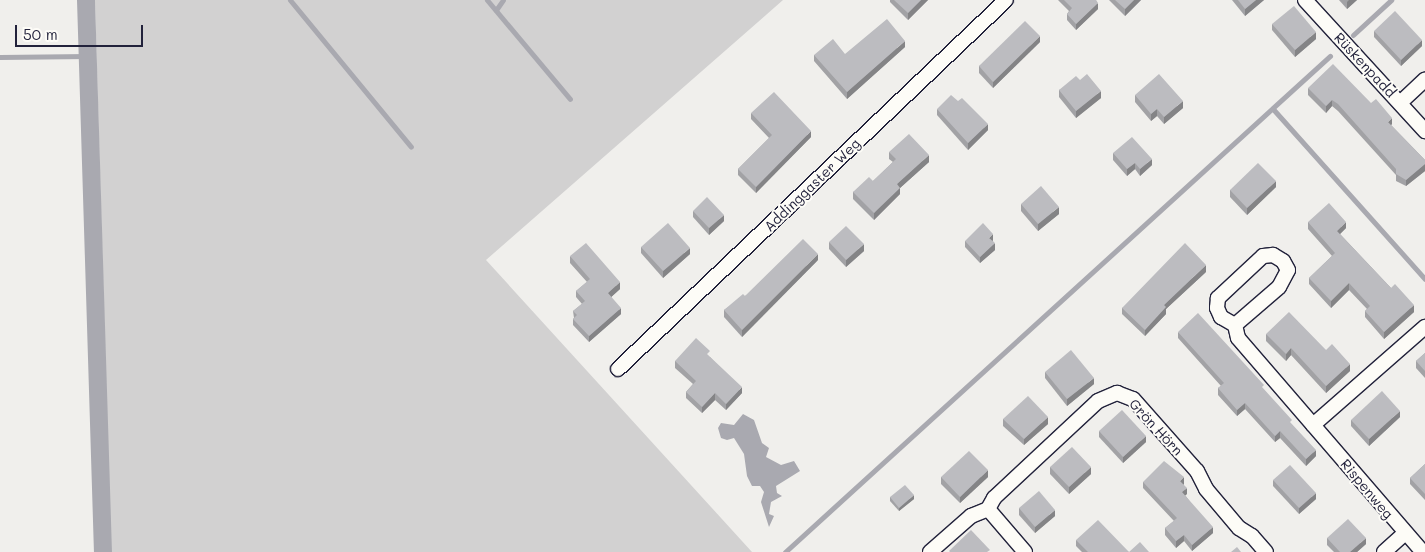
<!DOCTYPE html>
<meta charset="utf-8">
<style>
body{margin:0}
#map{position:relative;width:1425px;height:552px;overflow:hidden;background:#f0efec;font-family:Mali,sans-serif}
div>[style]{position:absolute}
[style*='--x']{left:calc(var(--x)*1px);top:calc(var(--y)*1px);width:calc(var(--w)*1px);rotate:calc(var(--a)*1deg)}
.green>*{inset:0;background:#d2d1d1}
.water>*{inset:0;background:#a9a9b0}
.stream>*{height:5px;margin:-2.5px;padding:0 2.5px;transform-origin:2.5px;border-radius:2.5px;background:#a9a9b0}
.canal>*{height:18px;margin:-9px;padding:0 9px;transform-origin:9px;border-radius:9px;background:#a9a9b0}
.roads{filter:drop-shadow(1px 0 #22223b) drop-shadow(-1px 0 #22223b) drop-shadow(0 1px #22223b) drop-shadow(0 -1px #22223b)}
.street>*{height:14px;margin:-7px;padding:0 7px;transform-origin:7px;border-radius:7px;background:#fdfcf7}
.wall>*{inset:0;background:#a2a2a5}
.shaded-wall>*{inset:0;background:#848486}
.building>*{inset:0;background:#bcbcc0}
span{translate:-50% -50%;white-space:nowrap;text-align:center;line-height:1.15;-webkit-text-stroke:4px #fdfcf7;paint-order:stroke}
.street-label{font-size:14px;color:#22223b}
.scale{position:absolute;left:15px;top:25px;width:128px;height:22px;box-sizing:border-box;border:2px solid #22223b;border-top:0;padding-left:6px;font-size:15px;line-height:18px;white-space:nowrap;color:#22223b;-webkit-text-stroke:4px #fdfcf7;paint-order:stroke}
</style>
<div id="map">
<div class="green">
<div style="clip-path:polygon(95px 0,783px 0,486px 260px,752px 552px,111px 552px)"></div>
</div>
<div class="water">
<div style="clip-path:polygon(743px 414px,754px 420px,762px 443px,769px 448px,766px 457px,781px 465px,794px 461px,800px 471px,776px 486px,777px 493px,782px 496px,771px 502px,769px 514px,774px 516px,769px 527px,761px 502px,764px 492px,760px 486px,752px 486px,747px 476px,744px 454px,734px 438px,727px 440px,721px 438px,718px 428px,721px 423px,734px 425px)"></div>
</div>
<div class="stream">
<div style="--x:290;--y:0;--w:190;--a:50.5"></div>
<div style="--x:487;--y:0;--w:129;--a:50"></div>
<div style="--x:496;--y:10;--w:12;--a:-55"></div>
<div style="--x:1353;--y:35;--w:52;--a:-42.6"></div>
<div style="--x:0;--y:57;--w:88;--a:-0.7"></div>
<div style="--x:1273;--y:109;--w:228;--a:48.2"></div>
<div style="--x:785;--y:552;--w:737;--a:-42.31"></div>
</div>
<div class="canal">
<div style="--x:86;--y:0;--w:552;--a:88.24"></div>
</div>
<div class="roads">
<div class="street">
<div style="--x:1305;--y:0;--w:178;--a:47.5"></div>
<div style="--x:1401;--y:102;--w:33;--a:-43"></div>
<div style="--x:1235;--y:325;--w:58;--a:-40.8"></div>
<div style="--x:1279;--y:287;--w:19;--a:-62"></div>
<div style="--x:1288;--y:270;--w:10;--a:-119"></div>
<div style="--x:1283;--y:261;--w:12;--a:-149"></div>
<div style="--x:1273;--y:255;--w:10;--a:174"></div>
<div style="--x:1263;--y:256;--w:62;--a:137"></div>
<div style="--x:1218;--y:298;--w:10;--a:96"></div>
<div style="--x:1217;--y:308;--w:10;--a:66"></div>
<div style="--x:1221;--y:317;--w:16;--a:30"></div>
<div style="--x:1235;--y:325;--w:13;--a:77"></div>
<div style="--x:1238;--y:338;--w:283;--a:49.2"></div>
<div style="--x:618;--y:369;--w:535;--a:-43.56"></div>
<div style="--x:1313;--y:425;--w:149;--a:-41.2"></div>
<div style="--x:930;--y:552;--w:55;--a:-41.3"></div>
<div style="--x:971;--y:516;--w:18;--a:-22"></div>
<div style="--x:1025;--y:552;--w:57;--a:-130.7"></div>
<div style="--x:988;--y:509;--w:13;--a:-61"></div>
<div style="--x:994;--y:498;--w:142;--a:-43"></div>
<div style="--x:1098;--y:401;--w:21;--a:-23"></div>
<div style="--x:1117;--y:393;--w:17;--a:21"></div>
<div style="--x:1133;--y:399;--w:96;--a:48.4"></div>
<div style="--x:1197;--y:471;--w:20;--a:63"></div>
<div style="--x:1206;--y:489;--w:51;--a:49.8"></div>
<div style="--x:1239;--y:528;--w:15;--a:32"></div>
<div style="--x:1252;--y:536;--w:21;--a:49"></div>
<div style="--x:1384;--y:552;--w:28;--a:-42"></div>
</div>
</div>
<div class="wall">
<div style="clip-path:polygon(890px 0,928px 0,908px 20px,890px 2px)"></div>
<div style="clip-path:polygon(1058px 0,1096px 0,1098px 9px,1076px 30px,1067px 20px,1067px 14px,1069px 11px)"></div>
<div style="clip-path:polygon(1109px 0,1141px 0,1125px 16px)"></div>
<div style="clip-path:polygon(1232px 0,1264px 0,1245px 16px)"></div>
<div style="clip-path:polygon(1339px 0,1357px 0,1347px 9px)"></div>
<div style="clip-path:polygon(1272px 24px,1316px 39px,1295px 57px,1272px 30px)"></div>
<div style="clip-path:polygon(1374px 31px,1422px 46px,1401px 66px,1374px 37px)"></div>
<div style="clip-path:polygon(1040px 42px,993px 88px,979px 73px,979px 66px)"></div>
<div style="clip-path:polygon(905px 47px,847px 99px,814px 61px,814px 55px,845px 54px)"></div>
<div style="clip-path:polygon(1080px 80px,1101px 98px,1076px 118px,1059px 97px,1059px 90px)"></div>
<div style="clip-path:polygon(1308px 88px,1392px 124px,1391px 125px,1425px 160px,1425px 171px,1406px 186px,1396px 181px,1396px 175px,1338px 111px,1332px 106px,1326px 113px,1308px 95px)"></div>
<div style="clip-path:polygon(1135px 95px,1183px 108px,1164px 124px,1157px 116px,1151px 121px,1135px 102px)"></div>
<div style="clip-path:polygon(937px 109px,988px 130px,968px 150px,937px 115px)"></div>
<div style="clip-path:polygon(751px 113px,811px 137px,756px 193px,738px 175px,738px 169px,769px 138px,751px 119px)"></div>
<div style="clip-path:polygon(889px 152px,929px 162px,900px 188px,900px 194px,874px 220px,853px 199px,853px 192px,873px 181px,893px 162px,889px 159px)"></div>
<div style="clip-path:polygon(1113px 153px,1152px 165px,1140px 176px,1135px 169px,1127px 176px,1113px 160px)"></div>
<div style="clip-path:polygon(1276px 187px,1247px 215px,1230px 197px,1230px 190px)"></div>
<div style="clip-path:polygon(1021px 204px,1059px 214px,1038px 231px,1021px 211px)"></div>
<div style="clip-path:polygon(693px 211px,724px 221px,709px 235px,693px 217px)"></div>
<div style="clip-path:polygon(1308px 222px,1346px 228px,1340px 234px,1391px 288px,1414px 312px,1384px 339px,1365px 317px,1365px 311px,1367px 309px,1349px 290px,1331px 308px,1309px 284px,1309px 278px,1332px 256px,1308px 229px)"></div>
<div style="clip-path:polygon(993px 240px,993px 241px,995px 250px,980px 263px,965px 247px,965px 241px)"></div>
<div style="clip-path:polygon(829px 242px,864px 251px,846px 267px,829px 249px)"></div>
<div style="clip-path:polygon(641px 247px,690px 254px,663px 278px,641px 253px)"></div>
<div style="clip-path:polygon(570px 256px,620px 289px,611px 297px,621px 314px,589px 342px,573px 325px,573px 319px,574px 318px,573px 311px,582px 304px,576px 297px,576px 291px,587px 282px,570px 263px)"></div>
<div style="clip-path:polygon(818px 260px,742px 337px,724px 317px,724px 310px,745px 296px)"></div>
<div style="clip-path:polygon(1206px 272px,1166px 309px,1166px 314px,1145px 336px,1122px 314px,1122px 308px)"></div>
<div style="clip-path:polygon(1178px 332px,1264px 390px,1316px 456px,1306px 466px,1280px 438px,1275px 442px,1245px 409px,1237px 416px,1218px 395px,1218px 388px,1221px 386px,1178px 338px)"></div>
<div style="clip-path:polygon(1266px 334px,1326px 350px,1350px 371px,1326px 393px,1291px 355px,1286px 361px,1266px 341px)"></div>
<div style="clip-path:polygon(1425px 353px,1425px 378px,1416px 368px,1416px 361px)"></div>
<div style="clip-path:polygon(710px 357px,742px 393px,726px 410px,715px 400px,702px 413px,686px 398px,686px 392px,693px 384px,675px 368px,675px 361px)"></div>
<div style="clip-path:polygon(1045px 372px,1094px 384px,1067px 406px,1045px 378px)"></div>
<div style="clip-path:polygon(1400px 417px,1369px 446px,1351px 426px,1351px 420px)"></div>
<div style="clip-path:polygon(1003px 419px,1048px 424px,1024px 445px,1003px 426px)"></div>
<div style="clip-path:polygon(1099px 431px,1146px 442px,1123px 463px,1099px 437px)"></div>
<div style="clip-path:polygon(1425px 464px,1425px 500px,1410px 484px,1410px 478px)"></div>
<div style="clip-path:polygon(1050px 467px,1091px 474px,1069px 494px,1050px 474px)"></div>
<div style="clip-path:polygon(941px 477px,988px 477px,960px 503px,941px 484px)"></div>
<div style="clip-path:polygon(1273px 480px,1316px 499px,1299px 514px,1273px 486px)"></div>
<div style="clip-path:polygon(1143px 482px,1184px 484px,1183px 485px,1187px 494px,1185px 495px,1213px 533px,1192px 551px,1184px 541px,1176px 548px,1165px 535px,1165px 528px,1174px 521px,1143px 488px)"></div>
<div style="clip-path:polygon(890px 497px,914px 499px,899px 511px,890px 501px)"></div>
<div style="clip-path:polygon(1019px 508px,1055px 516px,1035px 533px,1019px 515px)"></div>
<div style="clip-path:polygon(1327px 538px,1366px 544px,1357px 552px,1334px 552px,1327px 545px)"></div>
<div style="clip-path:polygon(1076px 540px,1129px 552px,1149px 552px,1082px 552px,1076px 546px)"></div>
</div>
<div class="shaded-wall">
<div style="clip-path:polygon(921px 0,928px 0,908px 20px,908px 13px)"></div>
<div style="clip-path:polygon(1134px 0,1141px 0,1125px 16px,1125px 9px)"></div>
<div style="clip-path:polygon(1256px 0,1264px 0,1245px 16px,1245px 9px)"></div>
<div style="clip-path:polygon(1349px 0,1357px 0,1347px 9px,1347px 2px)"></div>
<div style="clip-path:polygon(1098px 3px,1098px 9px,1076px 30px,1076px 24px)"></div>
<div style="clip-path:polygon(1316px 32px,1316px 39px,1295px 57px,1295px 50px)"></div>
<div style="clip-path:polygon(1040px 36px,1040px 42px,993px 88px,993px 82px)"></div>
<div style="clip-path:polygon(1422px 40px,1422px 46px,1401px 66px,1401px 60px)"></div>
<div style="clip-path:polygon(905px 41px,905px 47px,847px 99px,847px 92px)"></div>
<div style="clip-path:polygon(1101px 91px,1101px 98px,1076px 118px,1076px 111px)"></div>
<div style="clip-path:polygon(1332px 100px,1332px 106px,1326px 113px,1326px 106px)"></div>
<div style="clip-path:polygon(1183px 101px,1183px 108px,1164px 124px,1164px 117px)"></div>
<div style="clip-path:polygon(1157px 109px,1157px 116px,1151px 121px,1151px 114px)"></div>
<div style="clip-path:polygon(1392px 118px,1392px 124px,1388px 128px,1388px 122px)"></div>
<div style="clip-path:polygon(988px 124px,988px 130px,968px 150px,968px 143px)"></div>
<div style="clip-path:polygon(811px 131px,811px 137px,756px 193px,756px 187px)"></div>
<div style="clip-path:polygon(929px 155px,929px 162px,900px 188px,900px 194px,874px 220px,874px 213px,897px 184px)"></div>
<div style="clip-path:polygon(1152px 159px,1152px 165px,1140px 176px,1140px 169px)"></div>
<div style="clip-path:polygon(1135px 163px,1135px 169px,1127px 176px,1127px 169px)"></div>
<div style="clip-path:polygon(1425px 164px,1425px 171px,1406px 186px,1406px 180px)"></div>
<div style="clip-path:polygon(1276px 181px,1276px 187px,1247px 215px,1247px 208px)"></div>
<div style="clip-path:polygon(1059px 207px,1059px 214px,1038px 231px,1038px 224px)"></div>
<div style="clip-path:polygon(724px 215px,724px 221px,709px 235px,709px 228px)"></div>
<div style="clip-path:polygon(1346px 222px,1346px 228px,1337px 237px,1337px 231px)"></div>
<div style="clip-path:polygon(993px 234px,993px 240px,989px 244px,989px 238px)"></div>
<div style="clip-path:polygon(995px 243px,995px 250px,980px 263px,980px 257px)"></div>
<div style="clip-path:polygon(864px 244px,864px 251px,846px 267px,846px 260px)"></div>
<div style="clip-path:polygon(690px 248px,690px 254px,663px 278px,663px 271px)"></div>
<div style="clip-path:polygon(818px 254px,818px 260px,742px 337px,742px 330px)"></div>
<div style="clip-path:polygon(1206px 265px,1206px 272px,1166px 309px,1166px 314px,1145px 336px,1145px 330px,1164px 305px)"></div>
<div style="clip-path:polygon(620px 282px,620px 289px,608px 300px,608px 293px)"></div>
<div style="clip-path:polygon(1349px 283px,1349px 290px,1331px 308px,1331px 301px)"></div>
<div style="clip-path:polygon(1414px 305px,1414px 312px,1384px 339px,1384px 332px)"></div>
<div style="clip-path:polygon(621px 308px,621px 314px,589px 342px,589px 336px)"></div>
<div style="clip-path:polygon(1291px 348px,1291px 355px,1286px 361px,1286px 354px)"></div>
<div style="clip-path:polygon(1350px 364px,1350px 371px,1326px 393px,1326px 386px)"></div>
<div style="clip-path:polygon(1094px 378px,1094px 384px,1067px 406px,1067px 399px)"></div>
<div style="clip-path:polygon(742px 387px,742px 393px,726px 410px,726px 404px)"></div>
<div style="clip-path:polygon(715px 393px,715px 400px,702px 413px,702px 407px)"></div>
<div style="clip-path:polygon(1245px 403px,1245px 409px,1237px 416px,1237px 410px)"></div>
<div style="clip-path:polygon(1400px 411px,1400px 417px,1369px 446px,1369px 439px)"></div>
<div style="clip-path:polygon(1048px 417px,1048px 424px,1024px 445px,1024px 439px)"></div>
<div style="clip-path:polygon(1280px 431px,1280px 438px,1275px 442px,1275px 436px)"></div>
<div style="clip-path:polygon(1146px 436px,1146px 442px,1123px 463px,1123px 457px)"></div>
<div style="clip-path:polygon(1316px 450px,1316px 456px,1306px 466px,1306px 459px)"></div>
<div style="clip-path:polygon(1091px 467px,1091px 474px,1069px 494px,1069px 487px)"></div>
<div style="clip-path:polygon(988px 470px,988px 477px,960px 503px,960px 497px)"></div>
<div style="clip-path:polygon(1184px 477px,1184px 484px,1180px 488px,1180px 481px)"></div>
<div style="clip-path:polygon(1187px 488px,1187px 494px,1182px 498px,1182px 492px)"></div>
<div style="clip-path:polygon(1316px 493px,1316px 499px,1299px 514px,1299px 508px)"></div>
<div style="clip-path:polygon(914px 495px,914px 499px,899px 511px,899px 508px)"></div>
<div style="clip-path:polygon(1055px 510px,1055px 516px,1035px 533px,1035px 527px)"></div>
<div style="clip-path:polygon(1213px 527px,1213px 533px,1192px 551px,1192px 545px)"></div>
<div style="clip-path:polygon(1184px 535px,1184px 541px,1176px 548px,1176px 541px)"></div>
<div style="clip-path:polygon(1366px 538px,1366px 544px,1357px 552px,1350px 552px)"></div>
</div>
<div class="building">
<div style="clip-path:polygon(894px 0,921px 0,908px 13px)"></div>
<div style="clip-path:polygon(1064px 0,1096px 0,1098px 3px,1076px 24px,1067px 14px,1072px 8px)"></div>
<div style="clip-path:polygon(1115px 0,1134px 0,1125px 9px)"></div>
<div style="clip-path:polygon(1238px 0,1256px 0,1245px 9px)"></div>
<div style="clip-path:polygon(1294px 6px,1316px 32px,1295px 50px,1272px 24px)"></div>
<div style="clip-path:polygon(1395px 11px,1422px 40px,1401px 60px,1374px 31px)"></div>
<div style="clip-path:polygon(887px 19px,905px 41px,847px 92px,814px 55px,833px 39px,845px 54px)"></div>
<div style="clip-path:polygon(1025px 21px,1040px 36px,993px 82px,979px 66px)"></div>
<div style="clip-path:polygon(1333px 64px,1371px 103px,1376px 99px,1392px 118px,1388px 122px,1425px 160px,1425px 164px,1406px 180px,1396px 174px,1396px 169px,1338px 104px,1332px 100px,1326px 106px,1308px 88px)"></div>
<div style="clip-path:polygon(1087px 74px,1101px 91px,1076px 111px,1059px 90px,1076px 76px,1080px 80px)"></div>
<div style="clip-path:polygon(1159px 74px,1183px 101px,1164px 117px,1157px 109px,1151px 114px,1135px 95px)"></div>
<div style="clip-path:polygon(774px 92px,811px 131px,756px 187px,738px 169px,772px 135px,751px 113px)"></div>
<div style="clip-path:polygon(951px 95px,958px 101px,962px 98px,988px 124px,968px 143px,937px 109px)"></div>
<div style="clip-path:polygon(909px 134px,929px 155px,897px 184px,900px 188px,874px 213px,853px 192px,869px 177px,873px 181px,896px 159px,889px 152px)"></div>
<div style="clip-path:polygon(1132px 137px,1152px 159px,1140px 169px,1135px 163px,1127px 169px,1113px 153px)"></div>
<div style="clip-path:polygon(1258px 163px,1276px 181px,1247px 208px,1230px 190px)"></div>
<div style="clip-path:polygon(1041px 186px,1059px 207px,1038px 224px,1021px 204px)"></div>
<div style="clip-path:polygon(707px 197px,724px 215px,709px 228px,693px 211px)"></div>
<div style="clip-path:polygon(1329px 203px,1346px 222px,1337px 231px,1391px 288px,1395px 284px,1414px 305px,1384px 332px,1365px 311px,1370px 306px,1349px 283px,1331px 301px,1309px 278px,1335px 253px,1308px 222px)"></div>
<div style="clip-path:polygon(668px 223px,690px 248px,663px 271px,641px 247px)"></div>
<div style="clip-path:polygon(983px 223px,993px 234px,989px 238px,995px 243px,980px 257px,965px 241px)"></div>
<div style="clip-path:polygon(846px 226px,864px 244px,846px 260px,829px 242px)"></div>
<div style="clip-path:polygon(803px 239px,818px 254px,742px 330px,724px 310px,743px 294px,745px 296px)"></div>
<div style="clip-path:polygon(586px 243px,620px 282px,608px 293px,621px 308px,589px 336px,573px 319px,577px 315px,573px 311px,585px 301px,576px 291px,590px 279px,570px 256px)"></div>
<div style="clip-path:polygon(1185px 243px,1206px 265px,1164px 305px,1166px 307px,1145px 330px,1122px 308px)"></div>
<div style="clip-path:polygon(1289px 312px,1326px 350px,1332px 344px,1350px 364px,1326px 386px,1291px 348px,1286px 354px,1266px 334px)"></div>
<div style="clip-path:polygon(1198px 313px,1264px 385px,1262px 387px,1292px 420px,1290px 422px,1316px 450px,1306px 459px,1280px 431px,1275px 436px,1245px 403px,1237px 410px,1218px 388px,1224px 383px,1178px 332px)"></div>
<div style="clip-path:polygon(696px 338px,710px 351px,707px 354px,742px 387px,726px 404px,715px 393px,702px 407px,686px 392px,696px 381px,675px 361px)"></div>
<div style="clip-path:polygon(1071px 350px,1094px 378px,1067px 399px,1045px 372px)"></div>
<div style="clip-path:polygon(1425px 353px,1425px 371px,1416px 361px)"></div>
<div style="clip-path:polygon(1382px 391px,1400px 411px,1369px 439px,1351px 420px)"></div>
<div style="clip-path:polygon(1028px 396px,1048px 417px,1024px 439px,1003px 419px)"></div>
<div style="clip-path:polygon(1122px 410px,1146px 436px,1123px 457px,1099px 431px)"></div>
<div style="clip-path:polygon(1072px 447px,1091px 467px,1069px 487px,1050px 467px)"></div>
<div style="clip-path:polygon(969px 451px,988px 470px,960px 497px,941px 477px)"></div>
<div style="clip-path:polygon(1164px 461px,1184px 477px,1180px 481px,1187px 488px,1182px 492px,1213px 527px,1192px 545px,1184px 535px,1176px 541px,1165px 528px,1177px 518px,1143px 482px)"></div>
<div style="clip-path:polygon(1425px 464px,1425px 494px,1410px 478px)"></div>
<div style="clip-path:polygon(1290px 465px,1316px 493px,1299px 508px,1273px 480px)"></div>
<div style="clip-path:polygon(905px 485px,914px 495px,899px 508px,890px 497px)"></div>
<div style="clip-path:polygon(1039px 491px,1055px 510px,1035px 527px,1019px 508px)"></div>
<div style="clip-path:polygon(1348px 519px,1366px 538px,1350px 552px,1340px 552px,1327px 538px)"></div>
<div style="clip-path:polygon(1098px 520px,1129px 552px,1140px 542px,1149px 552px,1088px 552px,1076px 540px)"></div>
<div style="clip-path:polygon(971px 530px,990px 550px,987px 552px,950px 552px,949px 551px)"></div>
<div style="clip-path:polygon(1237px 547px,1241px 552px,1231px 552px)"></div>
</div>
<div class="street-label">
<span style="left:1365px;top:65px;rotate:47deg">Rüskenpadd</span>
<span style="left:812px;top:185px;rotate:-44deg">Addinggaster Weg</span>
<span style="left:1156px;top:427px;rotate:47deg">Grön Hörn</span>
<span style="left:1367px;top:489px;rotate:50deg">Rispenweg</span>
</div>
<div class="scale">50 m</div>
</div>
